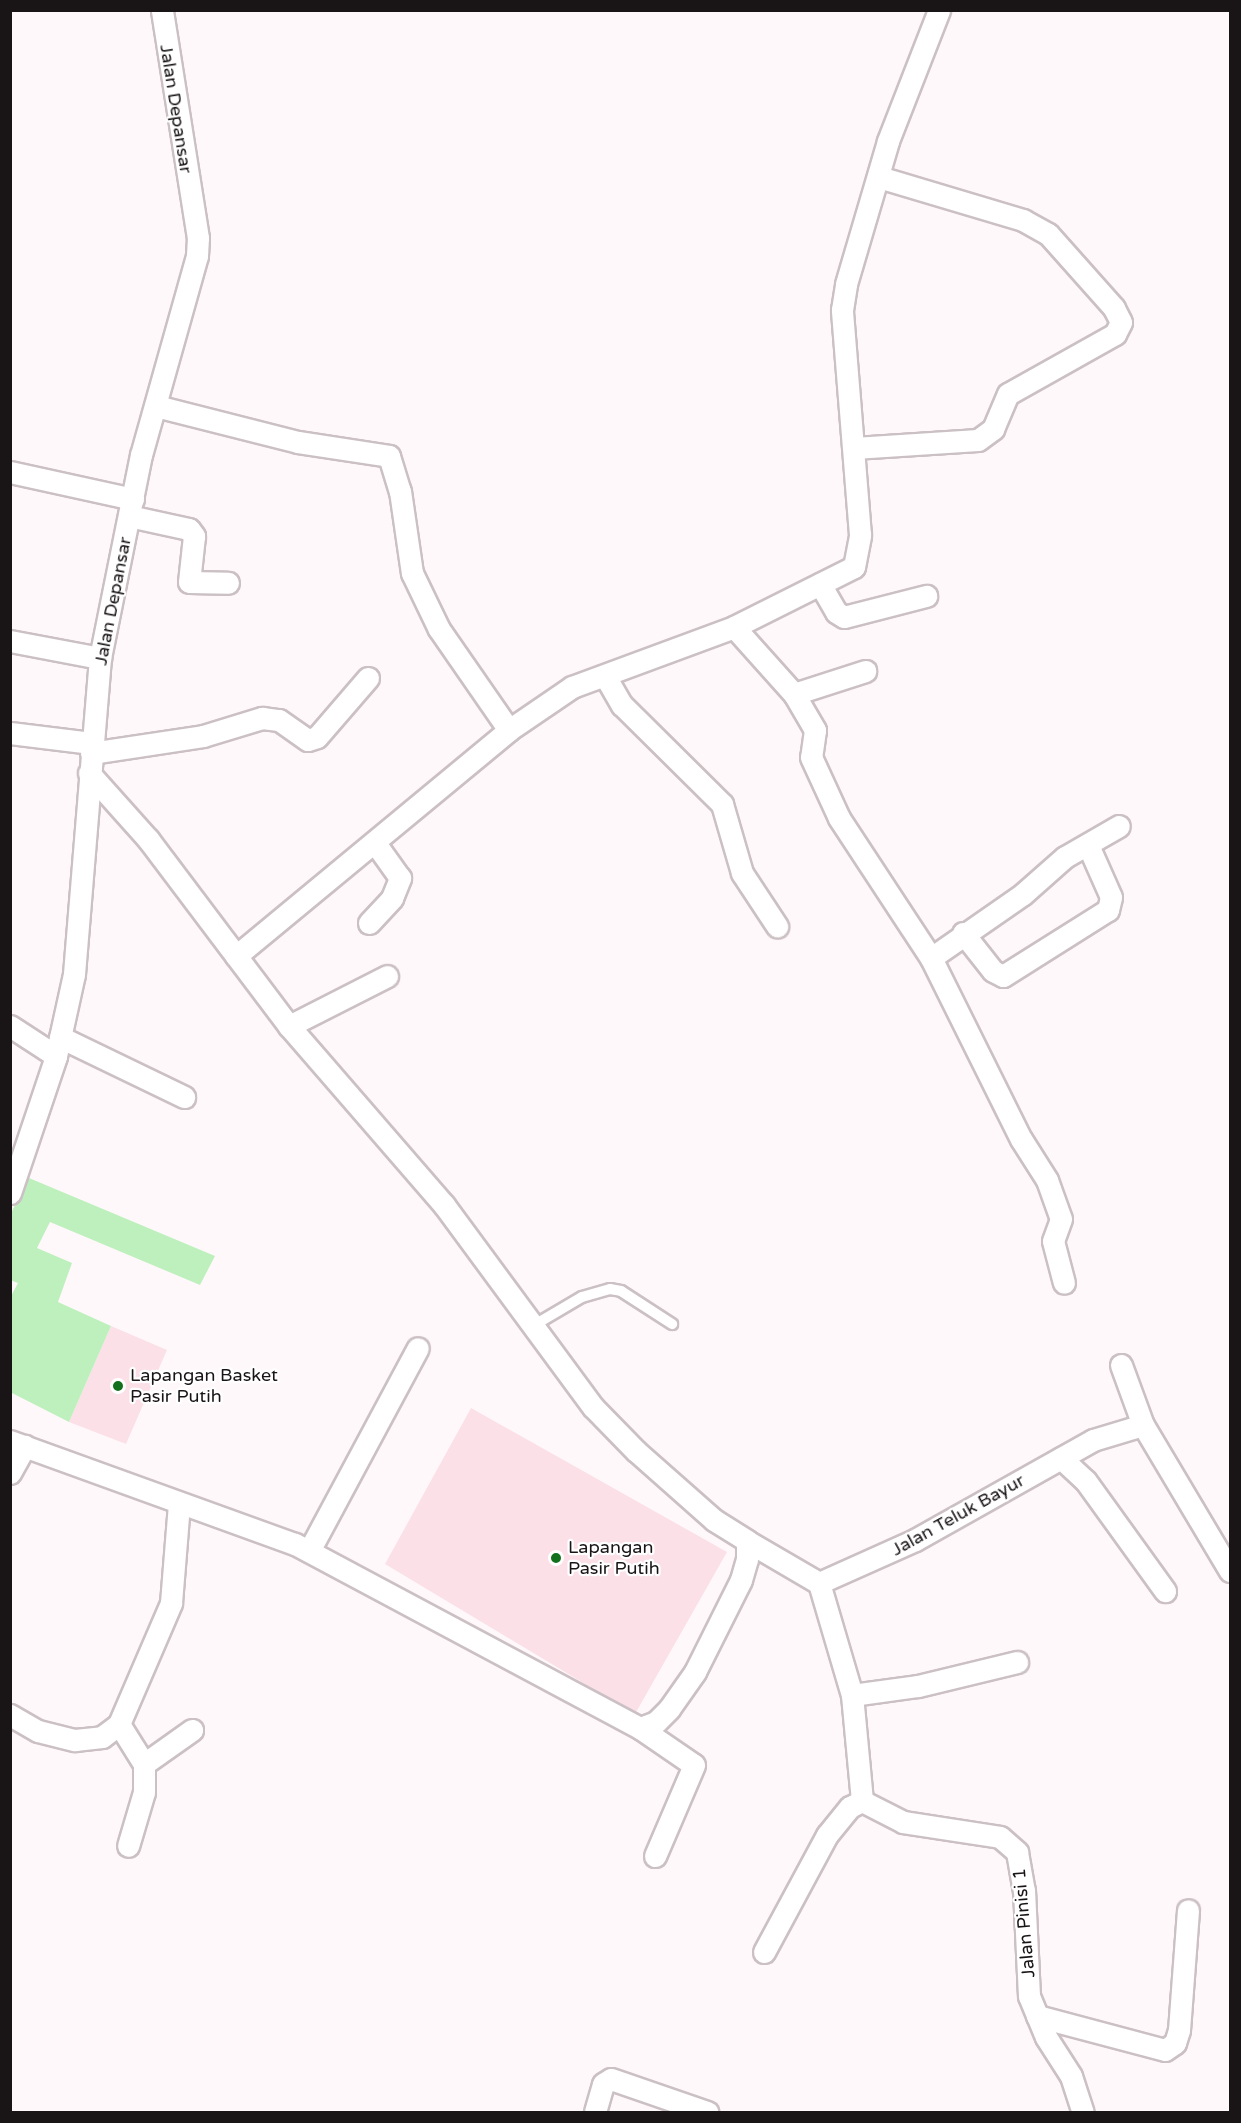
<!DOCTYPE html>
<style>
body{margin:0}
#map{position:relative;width:1241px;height:2123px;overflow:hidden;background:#fff8fa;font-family:"Varela Round",sans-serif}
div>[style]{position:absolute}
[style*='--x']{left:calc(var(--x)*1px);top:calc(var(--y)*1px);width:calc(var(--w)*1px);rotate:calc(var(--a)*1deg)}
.green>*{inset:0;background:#fbe0e8}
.building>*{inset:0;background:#bef0bd}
.roads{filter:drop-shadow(2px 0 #cbc0c3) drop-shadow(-2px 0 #cbc0c3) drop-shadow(0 2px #cbc0c3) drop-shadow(0 -2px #cbc0c3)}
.service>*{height:10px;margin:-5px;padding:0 5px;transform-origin:5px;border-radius:5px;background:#fff}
.minor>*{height:21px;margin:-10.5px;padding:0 10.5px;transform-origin:10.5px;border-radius:10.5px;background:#fff}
.dots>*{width:16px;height:16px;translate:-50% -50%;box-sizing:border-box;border:3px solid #fff;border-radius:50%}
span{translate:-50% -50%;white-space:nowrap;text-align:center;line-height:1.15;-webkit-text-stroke:4.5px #fff;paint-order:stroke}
.street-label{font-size:18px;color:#191516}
.poi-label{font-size:18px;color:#191516}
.left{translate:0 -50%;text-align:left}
.frame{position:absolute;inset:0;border:12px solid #191516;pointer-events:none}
</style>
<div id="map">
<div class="green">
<div style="clip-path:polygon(111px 1326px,167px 1350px,126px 1444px,69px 1422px)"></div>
<div style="clip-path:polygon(471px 1408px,727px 1552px,635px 1714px,385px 1564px)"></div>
</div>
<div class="building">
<div style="clip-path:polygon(29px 1178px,215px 1256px,200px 1285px,50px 1222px,37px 1248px,72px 1263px,58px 1302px,111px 1326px,69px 1422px,10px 1392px,10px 1298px,18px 1283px,10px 1280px,10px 1215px)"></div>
</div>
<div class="roads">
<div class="service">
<div style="--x:531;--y:1327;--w:59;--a:-30.5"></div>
<div style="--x:582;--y:1297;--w:29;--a:-16"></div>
<div style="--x:610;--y:1289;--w:11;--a:10"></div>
<div style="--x:621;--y:1291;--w:61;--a:32.9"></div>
</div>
<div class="minor">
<div style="--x:156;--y:406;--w:146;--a:14.2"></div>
<div style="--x:298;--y:442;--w:92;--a:8.7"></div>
<div style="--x:389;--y:456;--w:37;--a:73"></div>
<div style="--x:400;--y:491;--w:83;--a:81.7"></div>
<div style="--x:412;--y:573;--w:62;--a:64.3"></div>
<div style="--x:439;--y:629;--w:123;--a:55.3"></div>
<div style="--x:854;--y:448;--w:124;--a:-3.7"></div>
<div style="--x:978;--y:440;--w:19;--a:-36"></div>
<div style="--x:993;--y:429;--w:38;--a:-67"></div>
<div style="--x:1008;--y:394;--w:123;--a:-29.3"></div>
<div style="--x:1115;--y:334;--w:13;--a:-63"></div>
<div style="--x:1121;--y:322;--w:16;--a:-117"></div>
<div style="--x:1114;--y:308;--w:99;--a:-131.7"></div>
<div style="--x:1048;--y:234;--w:29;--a:-151"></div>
<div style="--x:1023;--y:220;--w:150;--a:-163.4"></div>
<div style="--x:10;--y:472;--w:126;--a:12.4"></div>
<div style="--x:129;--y:516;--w:61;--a:12.2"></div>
<div style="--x:189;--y:529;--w:9;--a:54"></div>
<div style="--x:194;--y:536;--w:46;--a:96.2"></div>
<div style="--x:189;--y:582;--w:39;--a:1"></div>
<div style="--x:820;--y:584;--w:32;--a:60"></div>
<div style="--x:836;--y:612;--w:9;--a:32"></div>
<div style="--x:844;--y:617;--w:85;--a:-14.4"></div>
<div style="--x:734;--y:627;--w:90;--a:48.2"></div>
<div style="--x:794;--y:694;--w:42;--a:59.7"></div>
<div style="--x:815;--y:730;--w:27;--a:98"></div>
<div style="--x:811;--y:757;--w:67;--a:65.3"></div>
<div style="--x:839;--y:818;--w:168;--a:56.7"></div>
<div style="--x:931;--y:958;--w:202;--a:63.6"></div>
<div style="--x:1021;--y:1139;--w:49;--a:57.6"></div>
<div style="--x:1047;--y:1180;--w:41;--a:70.3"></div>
<div style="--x:1061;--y:1219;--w:23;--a:110"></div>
<div style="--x:1053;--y:1241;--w:43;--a:75.3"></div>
<div style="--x:10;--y:641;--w:92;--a:10.7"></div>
<div style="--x:605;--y:676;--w:34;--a:60"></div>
<div style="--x:622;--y:705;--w:141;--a:44.7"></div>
<div style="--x:722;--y:804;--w:72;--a:73.8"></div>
<div style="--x:742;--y:873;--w:64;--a:56.6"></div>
<div style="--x:794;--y:694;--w:75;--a:-17.9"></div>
<div style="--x:10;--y:733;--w:82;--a:7"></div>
<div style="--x:91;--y:753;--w:113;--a:-8.6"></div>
<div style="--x:203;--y:736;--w:62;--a:-17"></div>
<div style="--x:262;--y:718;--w:17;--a:7"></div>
<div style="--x:279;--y:720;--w:35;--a:35"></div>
<div style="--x:308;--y:740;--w:9;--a:-18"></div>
<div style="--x:317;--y:737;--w:78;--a:-49.2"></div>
<div style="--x:89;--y:773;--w:89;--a:48.2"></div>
<div style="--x:148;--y:839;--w:234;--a:53"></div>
<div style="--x:289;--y:1026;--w:237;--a:49.1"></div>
<div style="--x:444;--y:1205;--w:251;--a:53.6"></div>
<div style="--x:593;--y:1407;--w:62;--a:45.7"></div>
<div style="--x:636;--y:1451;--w:104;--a:41.5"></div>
<div style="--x:714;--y:1520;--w:39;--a:32"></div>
<div style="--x:747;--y:1541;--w:18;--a:90"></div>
<div style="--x:747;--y:1559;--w:22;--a:106"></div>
<div style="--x:741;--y:1580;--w:103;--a:116.6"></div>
<div style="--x:695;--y:1672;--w:45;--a:125.1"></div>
<div style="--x:669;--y:1709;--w:18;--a:135"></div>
<div style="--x:656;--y:1722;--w:17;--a:159"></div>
<div style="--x:369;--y:923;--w:34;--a:-47"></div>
<div style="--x:392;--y:898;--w:22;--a:-68"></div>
<div style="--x:400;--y:878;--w:43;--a:-125.5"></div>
<div style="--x:963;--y:933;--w:48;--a:51.7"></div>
<div style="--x:993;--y:971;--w:11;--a:27"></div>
<div style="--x:1003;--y:976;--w:124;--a:-32.2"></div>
<div style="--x:1108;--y:910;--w:13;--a:-77"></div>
<div style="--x:1111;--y:897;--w:57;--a:-113.9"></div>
<div style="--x:236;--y:956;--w:354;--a:-39.6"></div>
<div style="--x:509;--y:730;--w:76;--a:-34.3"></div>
<div style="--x:572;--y:687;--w:173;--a:-20.3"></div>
<div style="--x:734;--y:627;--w:134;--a:-26.6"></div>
<div style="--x:854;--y:567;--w:33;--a:-79"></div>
<div style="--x:860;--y:535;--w:226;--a:-94.6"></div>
<div style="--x:842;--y:310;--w:26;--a:-81"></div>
<div style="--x:846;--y:284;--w:149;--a:-73.6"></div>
<div style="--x:888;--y:141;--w:141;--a:-68.7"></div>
<div style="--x:931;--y:958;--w:112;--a:-34.8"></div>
<div style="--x:1023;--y:894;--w:56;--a:-41.4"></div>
<div style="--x:1065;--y:857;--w:62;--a:-29.9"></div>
<div style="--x:10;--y:1026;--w:55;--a:33.1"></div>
<div style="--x:289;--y:1026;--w:110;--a:-27"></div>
<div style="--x:60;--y:1037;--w:138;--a:25.8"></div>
<div style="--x:10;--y:1193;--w:145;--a:-71.4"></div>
<div style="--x:56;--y:1056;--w:84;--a:-77.6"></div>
<div style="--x:74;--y:974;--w:317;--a:-85.3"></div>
<div style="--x:100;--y:658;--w:207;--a:-78.6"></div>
<div style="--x:141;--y:455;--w:207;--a:-74.3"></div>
<div style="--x:197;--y:256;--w:18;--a:-87"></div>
<div style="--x:198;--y:238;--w:231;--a:-99"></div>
<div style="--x:1121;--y:1365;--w:64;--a:69.9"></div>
<div style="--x:1143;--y:1425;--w:170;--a:59.2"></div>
<div style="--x:10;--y:1441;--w:303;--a:19.9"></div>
<div style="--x:295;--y:1544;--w:391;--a:28.1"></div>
<div style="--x:640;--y:1728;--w:65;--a:34.4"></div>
<div style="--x:694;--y:1765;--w:99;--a:113.2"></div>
<div style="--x:1061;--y:1458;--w:33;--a:43"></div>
<div style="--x:1085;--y:1480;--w:137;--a:54.2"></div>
<div style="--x:10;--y:1473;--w:31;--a:-61"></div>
<div style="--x:747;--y:1541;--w:83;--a:30.3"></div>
<div style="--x:819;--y:1583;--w:117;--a:73.6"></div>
<div style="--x:852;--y:1695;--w:106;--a:84.6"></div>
<div style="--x:309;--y:1551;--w:230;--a:-61.8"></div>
<div style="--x:819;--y:1583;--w:105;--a:-24.1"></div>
<div style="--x:915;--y:1540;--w:204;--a:-29.3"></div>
<div style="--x:1093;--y:1440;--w:52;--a:-16.7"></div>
<div style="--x:852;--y:1695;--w:67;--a:-7.8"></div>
<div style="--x:918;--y:1686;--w:102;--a:-13.6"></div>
<div style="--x:10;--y:1715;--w:32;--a:30"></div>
<div style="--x:38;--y:1731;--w:38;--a:14"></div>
<div style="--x:75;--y:1740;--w:27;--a:-6"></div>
<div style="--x:102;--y:1737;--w:21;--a:-37"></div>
<div style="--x:119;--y:1724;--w:132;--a:-66.7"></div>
<div style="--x:171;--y:1603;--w:100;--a:-85.4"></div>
<div style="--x:119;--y:1724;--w:47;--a:58"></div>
<div style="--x:144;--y:1764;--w:28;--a:90"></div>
<div style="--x:144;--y:1792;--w:56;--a:106.5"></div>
<div style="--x:144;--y:1764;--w:59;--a:-35.3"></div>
<div style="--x:764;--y:1952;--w:133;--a:-61.7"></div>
<div style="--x:827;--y:1835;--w:36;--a:-51"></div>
<div style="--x:850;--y:1807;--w:13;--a:-27"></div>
<div style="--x:862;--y:1801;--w:46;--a:27.1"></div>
<div style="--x:903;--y:1822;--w:98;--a:8.8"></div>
<div style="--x:1000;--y:1837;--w:23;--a:41"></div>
<div style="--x:1017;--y:1852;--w:39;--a:80"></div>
<div style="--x:1024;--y:1890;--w:106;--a:87.3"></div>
<div style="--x:1029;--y:1996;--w:44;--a:67.5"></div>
<div style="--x:1046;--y:2037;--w:46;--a:57.3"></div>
<div style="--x:1071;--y:2076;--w:38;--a:72"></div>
<div style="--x:1037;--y:2016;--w:132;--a:14.9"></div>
<div style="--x:1165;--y:2050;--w:12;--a:-35"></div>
<div style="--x:1175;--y:2043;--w:14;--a:-73"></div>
<div style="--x:1179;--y:2030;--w:120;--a:-85.7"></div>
<div style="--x:595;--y:2112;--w:29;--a:-74"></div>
<div style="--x:603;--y:2084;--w:9;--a:-32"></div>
<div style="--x:611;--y:2079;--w:102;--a:19"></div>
</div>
</div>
<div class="dots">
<div style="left:118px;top:1386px;background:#13711e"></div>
<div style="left:556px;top:1558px;background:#13711e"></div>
</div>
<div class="street-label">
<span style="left:176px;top:109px;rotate:81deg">Jalan Depansar</span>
<span style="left:113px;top:601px;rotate:-79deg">Jalan Depansar</span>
<span style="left:958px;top:1515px;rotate:-29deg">Jalan Teluk Bayur</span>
<span style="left:1024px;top:1923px;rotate:-95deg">Jalan Pinisi 1</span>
</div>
<div class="poi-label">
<span class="left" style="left:130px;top:1386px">Lapangan Basket<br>Pasir Putih</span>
<span class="left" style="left:568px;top:1558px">Lapangan<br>Pasir Putih</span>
</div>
<div class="frame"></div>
</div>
